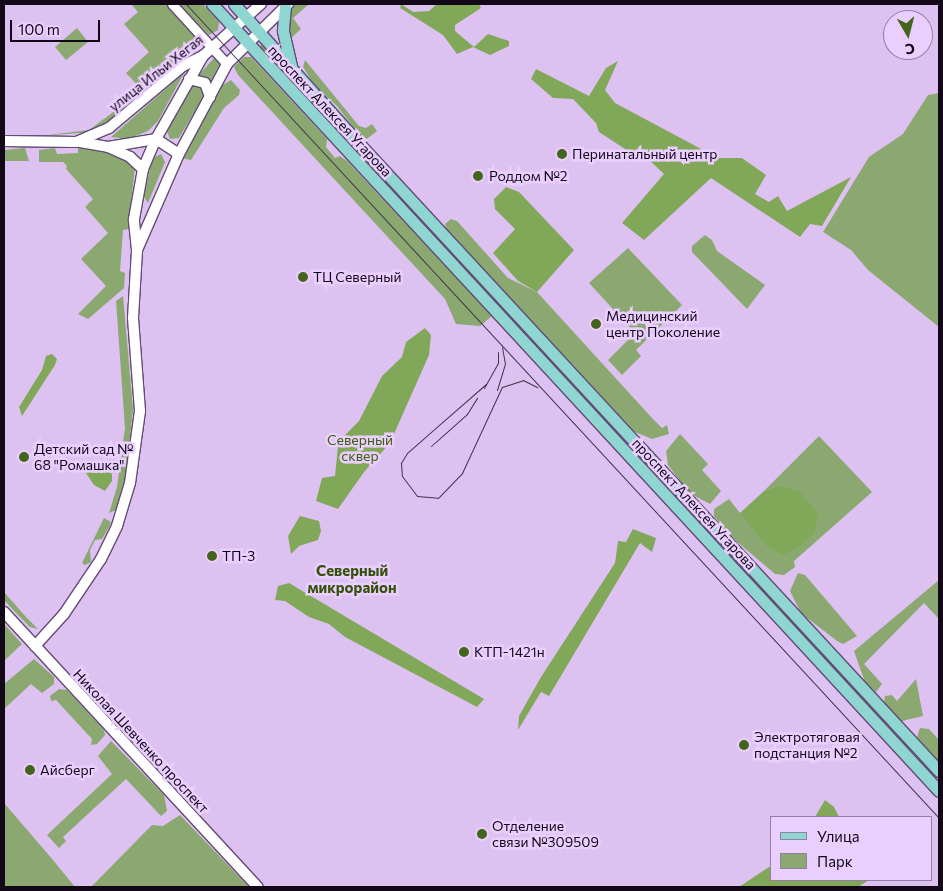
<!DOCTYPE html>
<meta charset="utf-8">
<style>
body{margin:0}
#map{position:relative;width:943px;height:891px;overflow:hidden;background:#ddc2f1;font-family:Commissioner,sans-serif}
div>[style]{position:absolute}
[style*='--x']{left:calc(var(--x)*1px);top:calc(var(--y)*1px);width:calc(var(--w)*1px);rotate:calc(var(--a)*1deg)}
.green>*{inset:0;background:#8aa86f}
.forest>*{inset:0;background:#81a859}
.roads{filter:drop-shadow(1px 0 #634b74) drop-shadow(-1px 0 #634b74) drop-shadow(0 1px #634b74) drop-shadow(0 -1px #634b74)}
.tertiary>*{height:9px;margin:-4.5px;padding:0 4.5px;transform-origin:4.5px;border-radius:4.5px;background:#fff}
.secondary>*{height:10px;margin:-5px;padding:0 5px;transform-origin:5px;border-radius:5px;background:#fff}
.primary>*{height:11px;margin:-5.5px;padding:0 5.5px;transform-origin:5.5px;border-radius:5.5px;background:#8fd6d3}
.tram>*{height:1px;margin:-0.5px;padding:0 0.5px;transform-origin:0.5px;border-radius:0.5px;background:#41334a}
.dots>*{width:14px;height:14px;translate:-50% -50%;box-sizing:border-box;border:2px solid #eacffe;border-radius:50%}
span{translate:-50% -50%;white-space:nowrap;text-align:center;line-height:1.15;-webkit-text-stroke:5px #eacffe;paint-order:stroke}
.street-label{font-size:14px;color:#120818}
.poi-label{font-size:14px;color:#120818}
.left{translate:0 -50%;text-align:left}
.park-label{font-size:14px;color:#3c5f08}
.neighbourhood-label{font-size:15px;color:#34510c;font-weight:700}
.frame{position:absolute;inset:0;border:5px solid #120818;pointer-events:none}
.legend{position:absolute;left:770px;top:816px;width:162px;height:65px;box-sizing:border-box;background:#eacffe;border:1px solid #947fa2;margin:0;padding:6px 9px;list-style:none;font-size:15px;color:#120818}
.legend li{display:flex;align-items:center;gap:10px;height:25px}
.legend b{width:25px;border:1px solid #947fa2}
.north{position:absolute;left:883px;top:10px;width:50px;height:50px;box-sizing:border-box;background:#eacffe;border:1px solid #947fa2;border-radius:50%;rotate:172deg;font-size:14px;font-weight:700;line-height:20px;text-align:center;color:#120818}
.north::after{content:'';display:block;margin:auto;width:18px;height:22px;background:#43651b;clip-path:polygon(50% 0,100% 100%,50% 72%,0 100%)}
.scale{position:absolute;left:10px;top:20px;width:90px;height:22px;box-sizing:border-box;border:2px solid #120818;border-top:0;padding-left:6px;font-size:15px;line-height:18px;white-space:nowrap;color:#120818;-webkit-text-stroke:4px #eacffe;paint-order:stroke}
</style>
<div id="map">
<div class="green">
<div style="clip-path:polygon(131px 4px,167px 4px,197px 39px,189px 54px,144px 92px,126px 73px,149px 52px,124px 24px,138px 12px)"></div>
<div style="clip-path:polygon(178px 4px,203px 4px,219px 22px,218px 30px,209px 35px)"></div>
<div style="clip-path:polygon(296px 4px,308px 5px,293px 18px,301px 29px,287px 42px,288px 11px)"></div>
<div style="clip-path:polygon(77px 28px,88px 42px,66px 60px,55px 47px)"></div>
<div style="clip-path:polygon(263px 43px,297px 84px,427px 228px,259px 48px)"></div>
<div style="clip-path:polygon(215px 57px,220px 64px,209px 84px,198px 76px)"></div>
<div style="clip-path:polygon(244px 57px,251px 57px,327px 139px,326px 147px,335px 158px,340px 156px,347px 161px,492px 316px,480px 326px,456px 324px,445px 299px,238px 75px,234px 67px)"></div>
<div style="clip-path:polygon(305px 60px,359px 126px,366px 128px,372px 124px,377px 131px,364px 141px,337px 106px,315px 86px,303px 67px)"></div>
<div style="clip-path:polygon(184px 73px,158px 121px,148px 131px,128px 139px,111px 137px)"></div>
<div style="clip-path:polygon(231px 80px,240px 90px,239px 95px,224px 108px,191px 160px,181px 158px,221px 86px)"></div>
<div style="clip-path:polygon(199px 83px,206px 92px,179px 138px,170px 139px,166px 128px,191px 84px)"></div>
<div style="clip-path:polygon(939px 93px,939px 327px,868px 270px,851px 250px,823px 232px,869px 157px,903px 134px,928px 95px)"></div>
<div style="clip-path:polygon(131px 99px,134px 103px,92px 132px,40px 136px,89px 130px)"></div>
<div style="clip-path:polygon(25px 148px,29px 161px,4px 161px,4px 150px)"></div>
<div style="clip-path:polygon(55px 148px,57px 154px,78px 153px,78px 148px,114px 154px,128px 159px,135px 167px,128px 229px,123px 230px,120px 271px,125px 273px,124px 288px,88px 319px,78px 314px,106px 286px,81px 259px,108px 233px,85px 207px,93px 199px,66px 169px,67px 166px,63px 162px,39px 162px,39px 150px)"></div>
<div style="clip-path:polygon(161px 154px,165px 162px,148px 203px,144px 197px,152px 158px)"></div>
<div style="clip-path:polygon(451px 219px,457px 221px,508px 278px,537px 292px,652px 418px,662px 428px,667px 425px,669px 434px,652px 439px,635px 432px,447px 230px,445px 224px)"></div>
<div style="clip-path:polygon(705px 235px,712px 240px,717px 251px,765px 285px,747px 309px,692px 252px,692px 246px)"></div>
<div style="clip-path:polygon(437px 236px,620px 434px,870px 704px,866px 705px)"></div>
<div style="clip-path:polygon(628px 248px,682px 305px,636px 350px,641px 356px,622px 375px,608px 360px,635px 333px,589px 283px)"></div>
<div style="clip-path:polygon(123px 296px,133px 409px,126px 475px,116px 510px,109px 513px,117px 487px,125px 428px,116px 301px)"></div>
<div style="clip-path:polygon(680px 434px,708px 464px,702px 470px,721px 491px,710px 504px,689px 493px,668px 465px,666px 451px)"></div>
<div style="clip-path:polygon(819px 436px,872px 492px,794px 561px,795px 567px,784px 575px,775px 574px,728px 534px,714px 516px,714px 509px,729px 499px,740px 513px,778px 486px,764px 491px)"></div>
<div style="clip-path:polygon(104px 518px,111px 522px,109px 527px,102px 539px,95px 540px,90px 550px,91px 562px,85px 565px,82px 563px)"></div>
<div style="clip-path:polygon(798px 573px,805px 575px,857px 636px,843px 644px,837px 641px,801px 613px,790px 591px)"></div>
<div style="clip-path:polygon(939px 580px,939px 619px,924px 603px,864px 664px,882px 684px,876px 692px,865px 682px,854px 651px)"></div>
<div style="clip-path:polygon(4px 592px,26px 617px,38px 629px,30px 627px,16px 613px,4px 600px)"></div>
<div style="clip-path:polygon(4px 624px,22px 644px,4px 661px)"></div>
<div style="clip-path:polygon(34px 659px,54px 677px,54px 684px,42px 693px,31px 684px,4px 709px,4px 684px)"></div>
<div style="clip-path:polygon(916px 679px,923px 716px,902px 721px,884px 703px,885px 696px,892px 695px,897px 701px)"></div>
<div style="clip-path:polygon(59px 689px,67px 690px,104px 730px,105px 735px,97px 744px,91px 745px,92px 739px,56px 700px,51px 701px,50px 696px)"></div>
<div style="clip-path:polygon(920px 728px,929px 729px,939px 740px,939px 762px,917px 737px)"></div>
<div style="clip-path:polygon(111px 741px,164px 795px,167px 811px,161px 816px,126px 779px,63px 837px,66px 841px,59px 848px,47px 835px,112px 774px,98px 756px)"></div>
<div style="clip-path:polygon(4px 803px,53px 860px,75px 887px,4px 887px)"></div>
<div style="clip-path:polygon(180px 815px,249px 887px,91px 887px,152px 825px,163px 826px)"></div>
</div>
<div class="forest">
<div style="clip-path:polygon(401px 4px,413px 12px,429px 11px,437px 4px,479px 4px,481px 8px,455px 25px,455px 31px,474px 47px,488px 34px,509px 41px,509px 46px,490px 55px,473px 47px,457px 54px,443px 35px,400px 8px)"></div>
<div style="clip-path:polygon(618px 61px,605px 90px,615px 103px,718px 158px,742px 158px,766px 175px,755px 194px,769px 202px,778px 196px,787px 211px,851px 177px,822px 226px,810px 224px,800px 237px,711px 178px,644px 240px,622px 223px,664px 174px,645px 156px,628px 151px,599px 132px,596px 123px,573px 99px,553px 98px,531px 79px,536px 69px,589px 96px,606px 68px)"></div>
<div style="clip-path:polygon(506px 187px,519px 192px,574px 250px,537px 292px,518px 281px,493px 253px,515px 229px,495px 209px,494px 199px)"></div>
<div style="clip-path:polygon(425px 328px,431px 335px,429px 355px,390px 443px,364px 472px,338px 509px,316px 501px,322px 478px,335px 476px,338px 446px,344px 436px,359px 421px,382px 376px,402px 357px,406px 342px)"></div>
<div style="clip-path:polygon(52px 354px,57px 359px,55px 365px,22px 416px,19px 407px,42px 370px,46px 356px)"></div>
<div style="clip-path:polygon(94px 462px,112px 474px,112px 481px,105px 491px,94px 485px,86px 473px)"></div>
<div style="clip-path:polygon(778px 486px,799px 491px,818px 514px,815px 532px,799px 547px,782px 555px,767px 546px,740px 513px,764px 491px)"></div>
<div style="clip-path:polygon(300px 516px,319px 521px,321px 531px,318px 540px,299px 546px,291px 554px,288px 536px)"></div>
<div style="clip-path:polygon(633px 529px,656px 538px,652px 552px,640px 543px,549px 696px,541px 692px,518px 730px,519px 716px,541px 677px,615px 563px,618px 541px,626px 542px)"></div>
<div style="clip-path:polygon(289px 583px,484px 699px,477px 707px,345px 637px,329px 624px,309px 617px,285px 601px,275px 600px,278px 586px)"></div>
<div style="clip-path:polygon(825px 800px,834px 807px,839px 817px,815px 817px)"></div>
<div style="clip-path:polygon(772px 865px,772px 880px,869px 880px,858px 887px,739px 887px)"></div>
</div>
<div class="roads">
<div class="tertiary">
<div style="--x:172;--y:4;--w:81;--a:47.5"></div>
</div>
<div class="secondary">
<div style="--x:189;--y:79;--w:16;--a:14"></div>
<div style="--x:205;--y:83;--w:15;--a:70"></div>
<div style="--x:4;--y:141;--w:72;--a:0.8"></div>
<div style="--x:76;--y:142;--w:36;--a:-23"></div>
<div style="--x:109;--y:128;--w:97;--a:-40"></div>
<div style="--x:183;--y:66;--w:22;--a:-27"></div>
<div style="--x:203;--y:56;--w:78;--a:-41.9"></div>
<div style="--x:80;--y:142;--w:28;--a:10"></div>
<div style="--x:108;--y:147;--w:24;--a:24"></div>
<div style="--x:130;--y:157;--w:18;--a:43"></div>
<div style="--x:108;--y:147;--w:49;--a:-9.5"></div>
<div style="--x:156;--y:139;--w:27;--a:33"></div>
<div style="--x:137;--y:250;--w:105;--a:-66.4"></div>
<div style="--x:179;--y:154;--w:102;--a:-61.9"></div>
<div style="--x:227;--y:64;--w:86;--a:-44.5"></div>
<div style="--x:4;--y:612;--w:374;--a:47.3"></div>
<div style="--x:35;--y:646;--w:43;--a:-47.8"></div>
<div style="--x:64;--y:614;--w:66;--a:-56.1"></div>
<div style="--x:101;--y:559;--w:37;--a:-64"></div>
<div style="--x:117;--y:526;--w:45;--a:-73.2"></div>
<div style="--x:130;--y:483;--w:73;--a:-82.1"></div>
<div style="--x:140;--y:411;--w:93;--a:-94.3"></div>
<div style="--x:133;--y:318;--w:68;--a:-86.6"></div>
<div style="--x:137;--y:250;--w:31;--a:-96"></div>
<div style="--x:134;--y:219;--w:51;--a:-79.8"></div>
<div style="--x:143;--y:169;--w:33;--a:-67"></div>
<div style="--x:156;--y:139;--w:95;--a:-60.5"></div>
</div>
<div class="primary">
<div style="--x:212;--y:4;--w:1071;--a:47.27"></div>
<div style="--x:234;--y:4;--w:177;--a:48.2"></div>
<div style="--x:352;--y:136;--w:865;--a:47.25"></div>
<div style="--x:285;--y:6;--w:25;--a:95"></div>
<div style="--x:283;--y:31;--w:37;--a:77"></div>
</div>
</div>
<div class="tram">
<div style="--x:186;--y:4;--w:1109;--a:47.23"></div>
<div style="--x:486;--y:384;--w:105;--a:138.9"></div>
<div style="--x:407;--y:453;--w:12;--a:121"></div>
<div style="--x:401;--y:463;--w:13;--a:86"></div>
<div style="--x:402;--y:476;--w:25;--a:53"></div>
<div style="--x:417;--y:496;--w:21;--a:5"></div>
<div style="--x:438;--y:498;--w:35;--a:-46"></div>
<div style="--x:462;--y:473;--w:95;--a:-65.1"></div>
<div style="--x:502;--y:387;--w:22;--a:-18"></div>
<div style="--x:523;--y:380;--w:16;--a:27"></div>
<div style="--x:484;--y:388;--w:29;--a:-61"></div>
<div style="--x:498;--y:363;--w:11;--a:-90"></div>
<div style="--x:497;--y:390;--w:27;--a:-73"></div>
<div style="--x:505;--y:364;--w:17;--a:-100"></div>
<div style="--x:431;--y:446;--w:48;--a:-41.6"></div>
<div style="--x:467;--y:414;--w:19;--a:-58"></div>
</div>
<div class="dots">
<div style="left:562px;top:154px;background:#43651b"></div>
<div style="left:478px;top:176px;background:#43651b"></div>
<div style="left:303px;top:277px;background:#43651b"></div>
<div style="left:596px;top:324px;background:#43651b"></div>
<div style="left:24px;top:457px;background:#43651b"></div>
<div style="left:212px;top:556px;background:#43651b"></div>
<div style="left:464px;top:652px;background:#43651b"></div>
<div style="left:744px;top:745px;background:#43651b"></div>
<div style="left:30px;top:770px;background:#43651b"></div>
<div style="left:482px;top:834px;background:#43651b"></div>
</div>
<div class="street-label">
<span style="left:156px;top:73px;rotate:-38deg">улица Ильи Хегая</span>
<span style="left:330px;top:111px;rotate:47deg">проспект Алексея Угарова</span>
<span style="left:694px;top:504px;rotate:47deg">проспект Алексея Угарова</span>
<span style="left:141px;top:741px;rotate:47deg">Николая Шевченко проспект</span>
</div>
<div class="poi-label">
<span class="left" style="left:572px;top:154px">Перинатальный центр</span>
<span class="left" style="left:489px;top:176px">Роддом №2</span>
<span class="left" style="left:313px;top:277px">ТЦ Северный</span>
<span class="left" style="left:606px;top:324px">Медицинский<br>центр Поколение</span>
<span class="left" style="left:34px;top:457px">Детский сад №<br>68 "Ромашка"</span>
<span class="left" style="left:222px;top:556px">ТП-3</span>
<span class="left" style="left:474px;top:652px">КТП-1421н</span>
<span class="left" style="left:754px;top:745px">Электротяговая<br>подстанция №2</span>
<span class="left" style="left:40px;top:770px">Айсберг</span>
<span class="left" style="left:492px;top:834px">Отделение<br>связи №309509</span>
</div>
<div class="park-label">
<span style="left:360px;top:448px">Северный<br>сквер</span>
</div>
<div class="neighbourhood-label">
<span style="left:352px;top:579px">Северный<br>микрорайон</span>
</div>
<div class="frame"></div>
<ul class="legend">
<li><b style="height:6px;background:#8fd6d3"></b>Улица</li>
<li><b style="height:14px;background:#8aa86f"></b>Парк</li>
</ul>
<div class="north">С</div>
<div class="scale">100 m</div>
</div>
